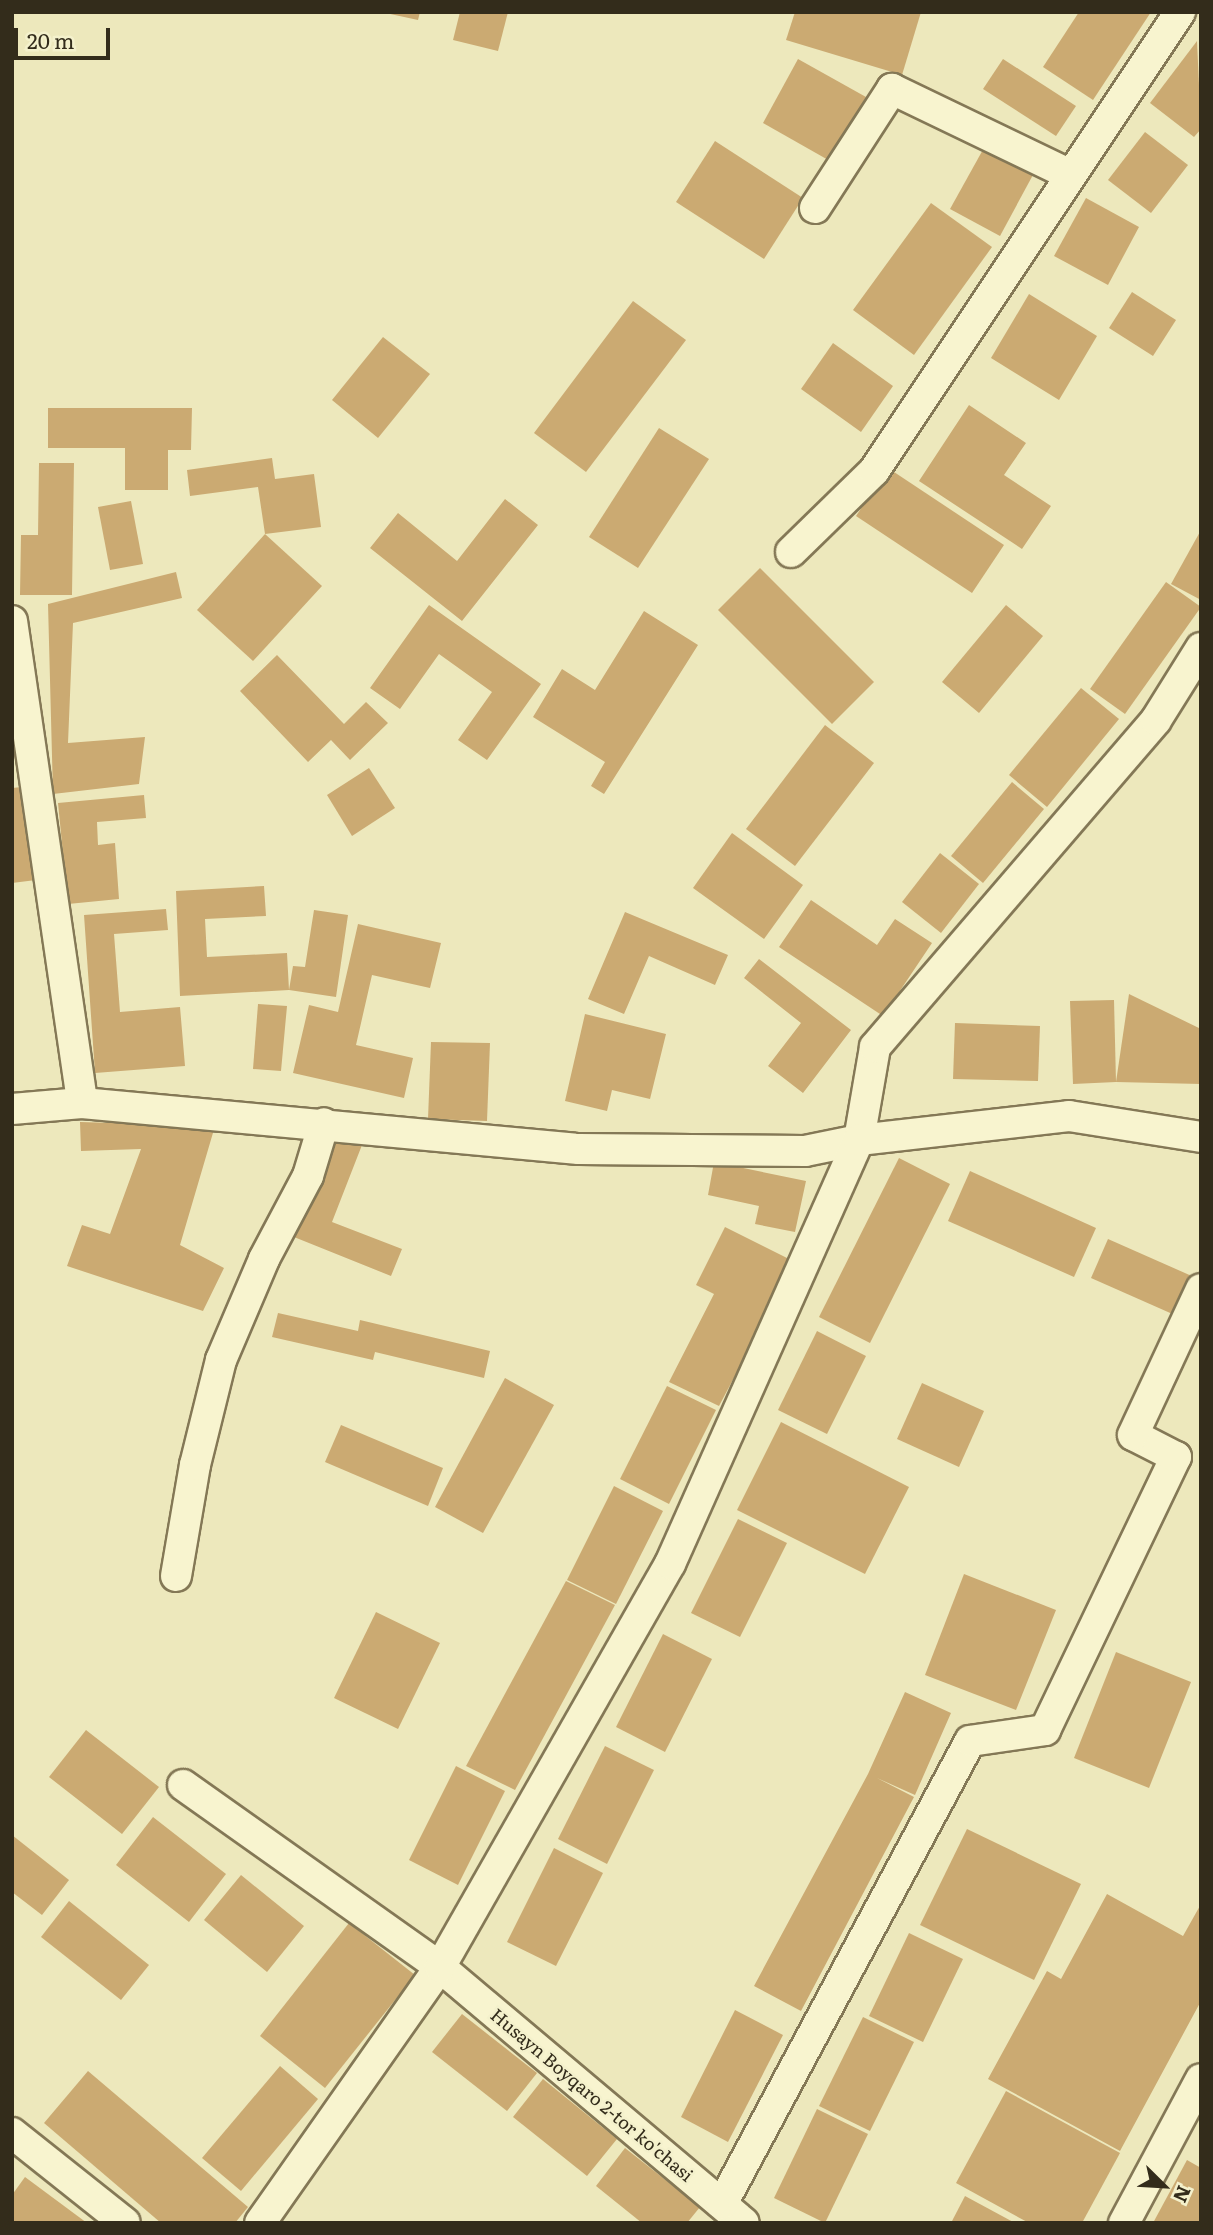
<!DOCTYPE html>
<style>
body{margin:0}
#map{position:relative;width:1213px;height:2235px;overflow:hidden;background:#ede8bc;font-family:Literata,serif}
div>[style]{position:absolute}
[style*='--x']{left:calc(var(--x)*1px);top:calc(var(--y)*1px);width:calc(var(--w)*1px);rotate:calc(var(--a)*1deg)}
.building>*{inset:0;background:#cbaa72}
.roads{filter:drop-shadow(2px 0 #847856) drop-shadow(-2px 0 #847856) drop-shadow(0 2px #847856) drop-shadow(0 -2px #847856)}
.street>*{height:30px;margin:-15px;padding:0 15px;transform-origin:15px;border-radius:15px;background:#f8f4cf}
span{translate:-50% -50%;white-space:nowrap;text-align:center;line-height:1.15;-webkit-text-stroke:5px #f4f1cc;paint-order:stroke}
.street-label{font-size:18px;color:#332c1b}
.frame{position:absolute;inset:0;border:14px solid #332c1b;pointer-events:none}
.north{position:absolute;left:1129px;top:2151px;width:70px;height:70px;-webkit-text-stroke:5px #f4f1cc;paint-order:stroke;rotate:114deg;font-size:19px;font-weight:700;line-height:28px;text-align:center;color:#332c1b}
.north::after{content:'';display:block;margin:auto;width:24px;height:32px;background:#332c1b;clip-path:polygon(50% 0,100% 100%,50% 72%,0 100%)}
.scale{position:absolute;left:14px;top:28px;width:96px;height:32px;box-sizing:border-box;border:4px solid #332c1b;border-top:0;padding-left:9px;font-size:21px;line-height:24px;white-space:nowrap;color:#332c1b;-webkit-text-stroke:5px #f4f1cc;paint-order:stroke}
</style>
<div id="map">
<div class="building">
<div style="clip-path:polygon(381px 12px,420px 12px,418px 20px)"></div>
<div style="clip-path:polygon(460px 12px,508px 12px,498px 51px,453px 40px)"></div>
<div style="clip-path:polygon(795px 12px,921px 12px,902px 75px,786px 40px)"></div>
<div style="clip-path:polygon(1079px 12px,1151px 12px,1093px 100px,1043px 67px)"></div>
<div style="clip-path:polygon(1197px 41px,1201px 129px,1194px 137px,1150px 103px)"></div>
<div style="clip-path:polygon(798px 59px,866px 97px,830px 161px,763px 123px)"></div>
<div style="clip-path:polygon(1003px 59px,1076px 106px,1056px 136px,983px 89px)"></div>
<div style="clip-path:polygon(1145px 132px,1188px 165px,1151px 213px,1108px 180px)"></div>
<div style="clip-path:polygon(715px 141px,803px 198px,764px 259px,676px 202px)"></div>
<div style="clip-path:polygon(985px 146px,1034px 173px,1000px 236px,950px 209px)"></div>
<div style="clip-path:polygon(1086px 198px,1139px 227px,1108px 285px,1054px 256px)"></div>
<div style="clip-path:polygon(931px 203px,992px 247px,914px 355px,853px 310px)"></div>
<div style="clip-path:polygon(1132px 292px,1176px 320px,1153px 356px,1109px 328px)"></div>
<div style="clip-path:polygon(1029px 294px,1097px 336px,1059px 400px,991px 358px)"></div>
<div style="clip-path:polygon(633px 301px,686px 340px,586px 472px,534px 433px)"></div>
<div style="clip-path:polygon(383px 337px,430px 374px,378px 438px,332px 400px)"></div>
<div style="clip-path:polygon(833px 343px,893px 386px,861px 432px,801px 389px)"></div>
<div style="clip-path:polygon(969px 405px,1026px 443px,1004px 475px,1051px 506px,1022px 549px,919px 481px)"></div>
<div style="clip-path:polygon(48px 408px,192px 408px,191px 450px,168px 450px,168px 490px,125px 490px,125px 448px,48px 448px)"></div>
<div style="clip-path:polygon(659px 428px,709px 459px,638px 568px,589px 537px)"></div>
<div style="clip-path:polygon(272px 458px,275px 479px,314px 474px,321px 527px,265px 534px,258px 487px,190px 496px,187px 470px)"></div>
<div style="clip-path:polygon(39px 463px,74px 463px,72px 595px,20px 595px,21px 535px,38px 535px)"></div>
<div style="clip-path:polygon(888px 468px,1004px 545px,972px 593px,856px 516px)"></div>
<div style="clip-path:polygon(505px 499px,538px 525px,462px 621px,370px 548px,398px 513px,457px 561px)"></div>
<div style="clip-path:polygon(131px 501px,143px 564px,110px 570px,98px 507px)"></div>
<div style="clip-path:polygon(1201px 530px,1201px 600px,1171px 584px)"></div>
<div style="clip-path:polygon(265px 534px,322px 586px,253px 661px,197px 610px)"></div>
<div style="clip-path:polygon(760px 568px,874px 682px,832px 724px,718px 610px)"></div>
<div style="clip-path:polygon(176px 572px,182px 598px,73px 623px,68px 743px,145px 737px,139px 784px,53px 794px,48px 604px)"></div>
<div style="clip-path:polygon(1166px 582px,1201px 607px,1125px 714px,1090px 689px)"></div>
<div style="clip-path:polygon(429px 605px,541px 684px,487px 760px,458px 740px,492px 692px,439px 654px,400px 709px,370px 688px)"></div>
<div style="clip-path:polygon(1006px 605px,1043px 636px,979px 713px,942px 682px)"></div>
<div style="clip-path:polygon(644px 611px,698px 645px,604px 794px,591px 786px,605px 762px,533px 717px,562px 669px,595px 690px)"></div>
<div style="clip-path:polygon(277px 655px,344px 724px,366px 702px,388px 723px,350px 760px,331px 740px,308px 762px,240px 691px)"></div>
<div style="clip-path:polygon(1081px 688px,1119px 719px,1047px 807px,1009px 775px)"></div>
<div style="clip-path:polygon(825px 725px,874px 763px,795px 866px,746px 829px)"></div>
<div style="clip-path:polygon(369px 768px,395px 808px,352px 836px,327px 795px)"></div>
<div style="clip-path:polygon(1012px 782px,1044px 809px,983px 883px,951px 856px)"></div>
<div style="clip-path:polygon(22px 787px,36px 880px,12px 883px,12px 788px)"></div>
<div style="clip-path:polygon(144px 795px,146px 818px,97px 822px,98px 845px,115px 843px,119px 899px,68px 904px,58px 803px)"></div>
<div style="clip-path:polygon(732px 833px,803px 885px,764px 939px,693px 888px)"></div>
<div style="clip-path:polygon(940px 853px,979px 884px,941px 933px,902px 902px)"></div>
<div style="clip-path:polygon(264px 886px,266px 916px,205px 919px,207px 957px,287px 953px,289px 990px,180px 996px,176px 891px)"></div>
<div style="clip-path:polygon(811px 900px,877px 945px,895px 919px,932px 943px,883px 1016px,779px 947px)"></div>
<div style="clip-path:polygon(166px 909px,168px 930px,114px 934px,120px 1012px,180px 1007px,185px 1066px,95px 1073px,84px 915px)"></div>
<div style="clip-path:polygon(314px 910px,348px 915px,336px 997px,289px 990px,293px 966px,305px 967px)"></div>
<div style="clip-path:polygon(625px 912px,728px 955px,715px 985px,649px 956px,624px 1014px,588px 999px)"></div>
<div style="clip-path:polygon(358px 924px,441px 943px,430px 988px,372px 975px,356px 1045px,413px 1058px,404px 1098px,293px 1073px,309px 1005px,338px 1012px)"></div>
<div style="clip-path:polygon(759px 959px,851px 1030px,803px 1093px,768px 1066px,801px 1023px,744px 978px)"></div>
<div style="clip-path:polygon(1129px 994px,1201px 1029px,1201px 1084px,1116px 1082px)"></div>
<div style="clip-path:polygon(1114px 1000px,1116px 1082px,1073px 1084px,1070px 1001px)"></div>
<div style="clip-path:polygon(258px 1004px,287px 1006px,281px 1071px,253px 1069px)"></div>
<div style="clip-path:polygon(585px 1014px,666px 1034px,650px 1099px,612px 1090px,607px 1111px,565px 1101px)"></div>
<div style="clip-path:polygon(955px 1023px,1040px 1026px,1038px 1081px,953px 1079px)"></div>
<div style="clip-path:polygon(431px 1042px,490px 1043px,487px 1121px,428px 1119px)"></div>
<div style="clip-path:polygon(80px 1122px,215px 1126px,180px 1245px,224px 1268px,203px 1311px,67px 1266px,82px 1225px,110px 1234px,141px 1149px,81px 1151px)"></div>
<div style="clip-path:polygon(335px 1134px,362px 1145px,332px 1222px,402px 1249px,391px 1276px,294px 1237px)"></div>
<div style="clip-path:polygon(899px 1158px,950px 1184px,870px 1343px,819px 1317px)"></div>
<div style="clip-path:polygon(714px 1162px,806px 1181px,795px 1232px,755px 1224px,759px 1206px,708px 1195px)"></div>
<div style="clip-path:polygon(970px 1171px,1096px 1228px,1074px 1277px,948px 1221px)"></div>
<div style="clip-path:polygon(725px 1227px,795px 1262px,719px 1406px,669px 1382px,714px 1294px,696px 1285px)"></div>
<div style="clip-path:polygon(1108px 1239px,1194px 1277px,1177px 1316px,1091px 1278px)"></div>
<div style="clip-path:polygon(278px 1313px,358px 1331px,360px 1320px,490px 1351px,484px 1378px,375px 1352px,373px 1360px,272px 1337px)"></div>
<div style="clip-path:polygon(817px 1331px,866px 1356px,827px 1434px,778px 1410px)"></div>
<div style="clip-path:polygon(505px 1378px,554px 1405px,483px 1533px,435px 1507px)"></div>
<div style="clip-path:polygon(922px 1383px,984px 1411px,959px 1467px,897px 1439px)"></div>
<div style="clip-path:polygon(667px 1386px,716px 1410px,669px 1504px,620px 1479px)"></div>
<div style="clip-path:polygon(781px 1422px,909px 1487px,865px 1574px,737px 1510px)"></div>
<div style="clip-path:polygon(341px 1425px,443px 1468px,428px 1506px,325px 1462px)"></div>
<div style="clip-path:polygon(614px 1486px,663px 1511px,616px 1604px,567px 1580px)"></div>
<div style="clip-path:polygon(738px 1519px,787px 1543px,740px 1637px,691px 1613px)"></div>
<div style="clip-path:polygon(964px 1574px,1056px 1610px,1016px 1710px,925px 1675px)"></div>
<div style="clip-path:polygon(566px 1581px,615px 1605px,515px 1790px,466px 1766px)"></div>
<div style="clip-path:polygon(376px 1612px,440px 1643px,398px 1729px,334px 1698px)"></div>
<div style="clip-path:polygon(663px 1634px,712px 1659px,665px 1752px,616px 1727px)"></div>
<div style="clip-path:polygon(1116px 1652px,1191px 1682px,1149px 1788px,1074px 1758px)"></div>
<div style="clip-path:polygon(905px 1692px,951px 1713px,915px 1795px,877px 1778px,914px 1797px,801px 2011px,754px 1986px,868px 1774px)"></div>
<div style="clip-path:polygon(86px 1730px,159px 1787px,122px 1834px,49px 1777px)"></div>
<div style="clip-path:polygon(605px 1746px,654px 1770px,607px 1864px,558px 1839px)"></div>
<div style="clip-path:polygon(456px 1766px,505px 1791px,458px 1885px,409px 1860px)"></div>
<div style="clip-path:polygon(153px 1817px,226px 1874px,189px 1922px,116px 1865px)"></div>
<div style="clip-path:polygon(967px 1829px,1081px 1884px,1034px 1980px,920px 1925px)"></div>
<div style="clip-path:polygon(12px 1835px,69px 1880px,42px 1915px,12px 1892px)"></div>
<div style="clip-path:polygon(554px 1848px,603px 1873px,556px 1966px,507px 1942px)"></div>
<div style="clip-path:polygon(241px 1875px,304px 1926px,267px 1972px,204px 1920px)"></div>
<div style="clip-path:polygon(1107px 1894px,1183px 1936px,1201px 1904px,1201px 2001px,1120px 2151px,988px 2079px,1047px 1971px,1061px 1979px)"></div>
<div style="clip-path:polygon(69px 1901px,149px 1965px,121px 2000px,41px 1937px)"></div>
<div style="clip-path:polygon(349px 1923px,415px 1975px,325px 2088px,260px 2036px)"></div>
<div style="clip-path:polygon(909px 1933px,963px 1959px,923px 2042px,869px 2016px)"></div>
<div style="clip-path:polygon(735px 2010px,783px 2035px,728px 2142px,681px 2117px)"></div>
<div style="clip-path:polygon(462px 2014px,537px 2073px,507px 2111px,432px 2052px)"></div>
<div style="clip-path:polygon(863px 2017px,914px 2042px,870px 2131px,819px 2106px)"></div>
<div style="clip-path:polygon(280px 2066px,318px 2099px,241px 2191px,202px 2158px)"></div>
<div style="clip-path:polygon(88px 2071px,248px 2207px,235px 2223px,161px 2223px,44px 2123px)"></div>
<div style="clip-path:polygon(543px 2079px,617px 2139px,587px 2176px,513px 2117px)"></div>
<div style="clip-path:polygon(1006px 2091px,1120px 2153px,1082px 2223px,1029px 2223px,956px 2183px)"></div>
<div style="clip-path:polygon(817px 2109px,868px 2134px,825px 2223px,774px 2198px)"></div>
<div style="clip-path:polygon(625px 2148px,700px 2207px,687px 2223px,642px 2223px,596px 2186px)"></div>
<div style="clip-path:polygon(1187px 2160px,1201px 2168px,1201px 2223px,1153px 2223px)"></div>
<div style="clip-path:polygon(25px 2177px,87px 2223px,12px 2223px,12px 2195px)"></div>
<div style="clip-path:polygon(965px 2196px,1015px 2223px,951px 2223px)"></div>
</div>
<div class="roads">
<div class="street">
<div style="--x:815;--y:208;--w:142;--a:-57.1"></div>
<div style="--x:892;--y:89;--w:196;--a:25.7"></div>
<div style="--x:791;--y:552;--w:116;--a:-44.3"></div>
<div style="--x:874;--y:471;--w:552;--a:-56.31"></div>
<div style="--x:12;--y:621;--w:487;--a:81.7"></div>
<div style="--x:12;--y:1109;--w:70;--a:-4.9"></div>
<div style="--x:82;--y:1103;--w:499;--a:5.3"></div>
<div style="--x:579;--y:1149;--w:226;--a:0.5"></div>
<div style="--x:805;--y:1151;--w:55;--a:-11.5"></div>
<div style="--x:859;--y:1140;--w:94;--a:-80.2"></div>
<div style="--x:875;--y:1047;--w:431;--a:-49.3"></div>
<div style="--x:1156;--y:720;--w:85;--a:-58"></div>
<div style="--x:176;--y:1576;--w:113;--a:-80.3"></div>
<div style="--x:195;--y:1465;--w:108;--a:-76.1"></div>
<div style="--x:221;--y:1360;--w:110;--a:-66.9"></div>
<div style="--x:264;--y:1259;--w:94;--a:-62.1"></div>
<div style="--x:308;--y:1176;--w:55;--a:-73.2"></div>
<div style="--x:183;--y:1785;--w:315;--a:35.3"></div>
<div style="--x:440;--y:1967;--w:397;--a:40.1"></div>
<div style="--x:12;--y:2133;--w:144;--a:38.5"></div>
<div style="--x:722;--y:2204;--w:525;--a:-61.82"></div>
<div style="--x:970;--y:1741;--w:76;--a:-8.3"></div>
<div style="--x:1045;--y:1730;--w:303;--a:-64.4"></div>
<div style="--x:1176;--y:1457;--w:48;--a:-152.9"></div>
<div style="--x:1133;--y:1435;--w:161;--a:-65"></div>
<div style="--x:260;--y:2223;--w:313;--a:-54.9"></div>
<div style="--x:440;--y:1967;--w:464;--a:-60.3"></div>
<div style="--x:670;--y:1564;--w:464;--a:-66"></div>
<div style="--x:859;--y:1140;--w:211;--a:-6.5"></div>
<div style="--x:1069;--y:1116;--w:134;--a:9"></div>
<div style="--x:1124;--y:2223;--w:163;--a:-61.9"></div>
</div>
</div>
<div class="street-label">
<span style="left:592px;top:2095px;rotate:40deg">Husayn Boyqaro 2-tor ko'chasi</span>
</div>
<div class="frame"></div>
<div class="north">N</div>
<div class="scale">20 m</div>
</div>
